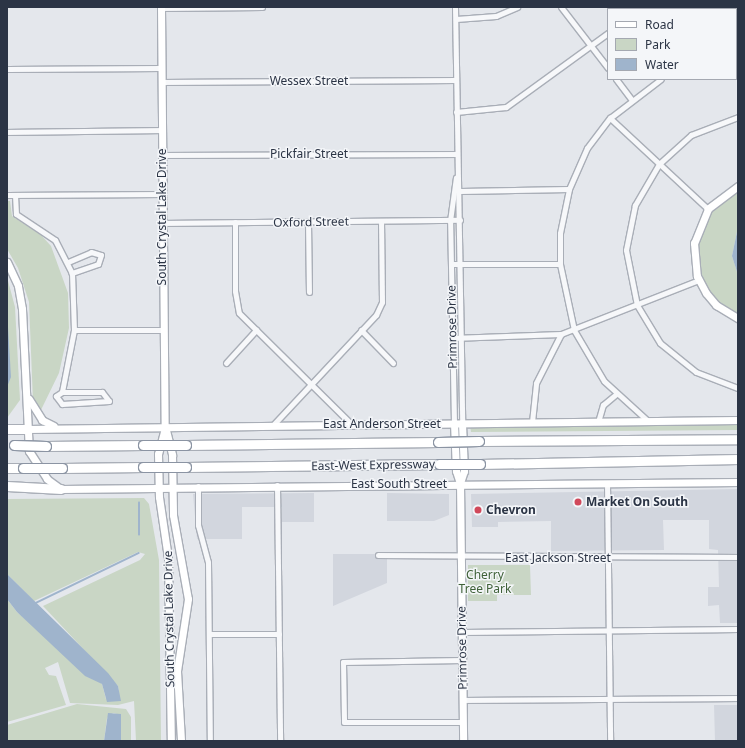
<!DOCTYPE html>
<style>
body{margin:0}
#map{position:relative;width:745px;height:748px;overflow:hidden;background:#e4e7ec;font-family:"Noto Sans",sans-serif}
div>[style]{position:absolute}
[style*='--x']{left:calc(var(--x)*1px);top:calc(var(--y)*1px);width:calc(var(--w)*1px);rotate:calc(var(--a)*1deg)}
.built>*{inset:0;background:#d2d6de}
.green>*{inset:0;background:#c9d6c5}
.water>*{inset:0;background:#9fb4cc}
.stream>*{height:1.5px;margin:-0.75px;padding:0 0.75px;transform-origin:0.75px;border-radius:0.75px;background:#9fb4cc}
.roads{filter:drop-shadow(1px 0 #a9aeb7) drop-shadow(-1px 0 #a9aeb7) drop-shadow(0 1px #a9aeb7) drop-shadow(0 -1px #a9aeb7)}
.street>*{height:5px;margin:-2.5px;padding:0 2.5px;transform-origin:2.5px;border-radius:2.5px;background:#f7f8fa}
.secondary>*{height:7px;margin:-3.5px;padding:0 3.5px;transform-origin:3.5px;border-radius:3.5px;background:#fff}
.highway>*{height:9px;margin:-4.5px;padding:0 4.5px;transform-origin:4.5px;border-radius:4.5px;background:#fff}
.bridges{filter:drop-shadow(1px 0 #8b94a3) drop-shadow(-1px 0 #8b94a3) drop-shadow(0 1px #8b94a3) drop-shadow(0 -1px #8b94a3)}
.highway-bridge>*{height:9px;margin:-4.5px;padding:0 4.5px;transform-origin:4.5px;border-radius:4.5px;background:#fff}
.dots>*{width:11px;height:11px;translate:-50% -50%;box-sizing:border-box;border:2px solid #f4f6f9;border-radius:50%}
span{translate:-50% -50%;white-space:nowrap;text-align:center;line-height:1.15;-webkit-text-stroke:3px #f4f6f9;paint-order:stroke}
.street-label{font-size:12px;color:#2b3445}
.poi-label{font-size:12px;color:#2b3445;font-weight:700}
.left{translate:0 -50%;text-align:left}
.park-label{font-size:12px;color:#3f6138}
.frame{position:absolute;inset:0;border:8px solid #2b3445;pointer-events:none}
.legend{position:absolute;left:607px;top:8px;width:130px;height:72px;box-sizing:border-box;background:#f4f6f9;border:1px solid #a4a8b1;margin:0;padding:5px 7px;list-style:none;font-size:12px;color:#2b3445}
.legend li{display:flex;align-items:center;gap:8px;height:20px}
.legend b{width:20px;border:1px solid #a4a8b1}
</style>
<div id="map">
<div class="built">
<div style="clip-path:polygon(738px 489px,738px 623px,720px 623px,719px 605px,708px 606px,708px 587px,719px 587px,718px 550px,709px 549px,709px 520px,663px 520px,664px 550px,551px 551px,551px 521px,498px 522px,498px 527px,472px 527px,471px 494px)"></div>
<div style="clip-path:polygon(314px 493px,314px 522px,282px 522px,282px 507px,242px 507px,242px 539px,197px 539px,193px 494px)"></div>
<div style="clip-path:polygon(387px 493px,449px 494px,449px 515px,434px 521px,387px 521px)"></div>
<div style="clip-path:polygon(333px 554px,387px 554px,387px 583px,333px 606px)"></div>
<div style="clip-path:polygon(714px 705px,738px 705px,738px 741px,715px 741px)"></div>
</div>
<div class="green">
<div style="clip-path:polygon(738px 190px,738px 227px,732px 256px,738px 275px,738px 314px,722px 305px,707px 288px,698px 264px,697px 243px,712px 209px)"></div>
<div style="clip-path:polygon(7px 201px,10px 201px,12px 216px,41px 235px,51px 246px,68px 293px,69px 328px,59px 373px,40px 412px,33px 402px,29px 302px,18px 268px,7px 249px)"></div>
<div style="clip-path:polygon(7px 277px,15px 307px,20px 400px,7px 418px)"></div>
<div style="clip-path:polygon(738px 423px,738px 430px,471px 432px,470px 426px)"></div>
<div style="clip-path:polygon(144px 498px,149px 504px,159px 560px,161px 741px,136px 741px,134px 701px,118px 705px,70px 703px,58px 662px,45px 668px,49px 675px,56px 676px,66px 705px,7px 722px,7px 599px,17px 612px,102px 684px,106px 699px,119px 692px,118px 686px,43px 606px,140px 560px,145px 554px,138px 552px,34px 601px,7px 574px,7px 499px)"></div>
<div style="clip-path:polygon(468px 565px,530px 565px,531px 595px,497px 595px,497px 601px,468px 601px)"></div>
<div style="clip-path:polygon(77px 704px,126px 709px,131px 717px,131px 741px,121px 741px,121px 715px,113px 713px,107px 718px,104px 741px,7px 741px,7px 725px)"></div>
</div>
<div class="water">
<div style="clip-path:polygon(738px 227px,738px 275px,732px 256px)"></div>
<div style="clip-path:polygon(7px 310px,11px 377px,7px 387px)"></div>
<div style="clip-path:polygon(7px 574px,108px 673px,118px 686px,121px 701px,107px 702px,102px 684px,85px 676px,17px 612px,7px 599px)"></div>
<div style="clip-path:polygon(108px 713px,121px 714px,121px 741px,104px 741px)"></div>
</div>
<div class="stream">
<div style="--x:139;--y:535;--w:32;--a:-90"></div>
<div style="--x:36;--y:603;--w:114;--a:-25.9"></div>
</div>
<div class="roads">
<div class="street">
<div style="--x:455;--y:7;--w:416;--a:89"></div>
<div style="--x:561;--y:7;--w:77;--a:52.4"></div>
<div style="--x:161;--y:8;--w:101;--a:-0.6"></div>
<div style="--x:641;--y:9;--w:3;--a:-45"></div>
<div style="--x:456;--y:19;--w:40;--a:-4.3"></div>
<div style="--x:496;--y:16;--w:23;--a:-23"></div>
<div style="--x:736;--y:50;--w:2;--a:0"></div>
<div style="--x:7;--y:69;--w:154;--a:-0.4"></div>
<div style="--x:616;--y:79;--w:26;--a:53"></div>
<div style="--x:161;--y:82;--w:295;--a:-0.4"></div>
<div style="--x:456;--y:112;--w:50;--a:-5.7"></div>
<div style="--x:506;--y:107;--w:126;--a:-36"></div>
<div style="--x:738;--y:117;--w:50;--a:159"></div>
<div style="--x:691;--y:135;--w:43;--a:137.8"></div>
<div style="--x:659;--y:164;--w:48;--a:120.3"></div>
<div style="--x:635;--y:205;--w:46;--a:101.3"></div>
<div style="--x:626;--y:250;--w:56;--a:78.7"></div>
<div style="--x:637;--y:305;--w:44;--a:58.8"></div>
<div style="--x:660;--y:343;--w:46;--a:38.9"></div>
<div style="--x:696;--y:372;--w:45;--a:20.9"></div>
<div style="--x:610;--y:118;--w:134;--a:42.9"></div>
<div style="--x:7;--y:132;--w:155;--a:-0.7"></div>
<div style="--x:162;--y:155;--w:295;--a:-0.2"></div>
<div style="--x:460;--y:191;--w:109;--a:-1.1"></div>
<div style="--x:7;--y:195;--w:155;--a:-0.4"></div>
<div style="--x:15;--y:195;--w:19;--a:87"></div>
<div style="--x:16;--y:214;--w:47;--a:33.7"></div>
<div style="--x:55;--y:240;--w:37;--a:63"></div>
<div style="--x:72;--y:273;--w:57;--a:88"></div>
<div style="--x:74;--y:330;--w:63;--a:101"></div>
<div style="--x:235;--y:222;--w:69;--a:90"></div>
<div style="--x:235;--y:291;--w:22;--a:80"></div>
<div style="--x:239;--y:313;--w:158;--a:44.7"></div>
<div style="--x:308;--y:222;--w:70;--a:89.2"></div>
<div style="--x:163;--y:223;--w:297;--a:-0.6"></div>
<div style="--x:68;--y:262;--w:25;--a:-23"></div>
<div style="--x:91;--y:252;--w:10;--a:17"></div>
<div style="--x:101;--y:255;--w:9;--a:108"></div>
<div style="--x:98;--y:264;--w:28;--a:161"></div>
<div style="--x:451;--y:264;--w:109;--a:0"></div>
<div style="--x:74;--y:330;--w:89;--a:0"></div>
<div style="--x:361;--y:330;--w:46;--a:45.9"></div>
<div style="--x:452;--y:338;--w:109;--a:-2.1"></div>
<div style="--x:561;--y:334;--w:148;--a:-21.4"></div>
<div style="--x:226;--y:363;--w:45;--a:-47.7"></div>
<div style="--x:62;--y:392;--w:40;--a:0"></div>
<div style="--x:102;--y:392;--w:11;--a:52"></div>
<div style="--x:109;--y:401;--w:47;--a:176.3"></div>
<div style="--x:62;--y:404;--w:10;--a:-127"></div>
<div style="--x:56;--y:396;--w:7;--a:-34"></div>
<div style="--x:648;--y:421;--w:59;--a:-137.7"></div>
<div style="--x:604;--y:381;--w:59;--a:-120.5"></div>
<div style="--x:574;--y:330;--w:67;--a:-102"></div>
<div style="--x:560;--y:264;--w:31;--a:-90"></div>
<div style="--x:560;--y:233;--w:45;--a:-78.4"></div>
<div style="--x:569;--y:189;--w:45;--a:-66.3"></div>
<div style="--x:587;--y:148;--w:38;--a:-53"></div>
<div style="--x:610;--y:118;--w:64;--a:-37.4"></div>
<div style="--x:532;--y:422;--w:39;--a:-84"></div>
<div style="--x:536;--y:383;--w:55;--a:-63"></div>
<div style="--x:598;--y:422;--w:18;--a:-74"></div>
<div style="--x:603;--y:405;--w:17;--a:-40"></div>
<div style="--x:454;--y:423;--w:202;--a:-91.1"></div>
<div style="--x:450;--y:221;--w:44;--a:-82.2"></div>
<div style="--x:273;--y:425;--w:151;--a:-46.9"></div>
<div style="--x:376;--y:315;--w:14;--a:-65"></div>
<div style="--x:382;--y:302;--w:81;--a:-90.7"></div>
<div style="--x:607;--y:483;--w:258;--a:89.3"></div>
<div style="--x:277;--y:485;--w:256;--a:89.3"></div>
<div style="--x:198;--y:486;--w:39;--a:90"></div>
<div style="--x:198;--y:525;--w:38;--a:75"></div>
<div style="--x:208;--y:562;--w:179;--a:89.4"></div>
<div style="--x:378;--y:555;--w:360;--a:0.3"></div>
<div style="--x:462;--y:632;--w:276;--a:-0.6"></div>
<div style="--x:209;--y:634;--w:70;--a:0"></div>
<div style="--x:462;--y:660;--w:119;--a:179"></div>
<div style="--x:343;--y:662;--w:60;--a:89"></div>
<div style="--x:344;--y:722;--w:119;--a:0"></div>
<div style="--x:463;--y:700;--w:275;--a:-0.4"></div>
</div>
<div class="secondary">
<div style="--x:161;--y:7;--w:419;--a:89.5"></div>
<div style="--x:165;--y:426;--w:30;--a:76"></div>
<div style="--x:172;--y:455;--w:60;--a:89"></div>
<div style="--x:173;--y:515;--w:85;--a:79.9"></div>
<div style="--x:188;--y:599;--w:73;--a:98.7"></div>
<div style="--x:177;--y:671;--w:70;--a:86.7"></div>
<div style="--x:738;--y:186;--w:38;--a:143"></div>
<div style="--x:708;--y:209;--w:37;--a:112"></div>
<div style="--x:694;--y:243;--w:33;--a:85"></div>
<div style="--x:697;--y:276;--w:19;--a:62"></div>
<div style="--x:706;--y:293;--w:16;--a:50"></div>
<div style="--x:716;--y:305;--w:26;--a:31"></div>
<div style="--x:7;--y:262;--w:26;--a:65"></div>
<div style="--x:18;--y:286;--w:23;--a:80"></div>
<div style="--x:22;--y:309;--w:142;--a:87.2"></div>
<div style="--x:29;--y:451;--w:33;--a:57"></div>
<div style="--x:47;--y:479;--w:17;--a:36"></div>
<div style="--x:61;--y:489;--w:677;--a:-0.59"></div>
<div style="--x:29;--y:399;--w:25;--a:58"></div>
<div style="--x:42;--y:420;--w:13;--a:27"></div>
<div style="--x:454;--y:423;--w:48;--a:87.6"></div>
<div style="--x:456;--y:471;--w:13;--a:72"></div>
<div style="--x:460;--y:483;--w:258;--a:89.3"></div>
<div style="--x:165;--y:428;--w:27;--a:105"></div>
<div style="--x:158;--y:454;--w:43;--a:88.7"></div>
<div style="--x:159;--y:497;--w:62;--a:81.6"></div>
<div style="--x:168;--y:558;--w:183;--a:89.1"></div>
<div style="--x:27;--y:429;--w:711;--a:-0.73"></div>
<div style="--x:460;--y:483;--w:13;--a:-72"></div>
<div style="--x:464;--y:471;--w:48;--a:-92.4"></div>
</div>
<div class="highway">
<div style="--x:7;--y:429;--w:20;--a:0"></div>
<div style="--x:479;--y:441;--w:259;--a:-0.4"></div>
<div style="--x:186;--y:445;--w:252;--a:-0.7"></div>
<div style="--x:46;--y:446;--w:97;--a:-0.6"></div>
<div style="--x:480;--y:464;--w:258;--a:-1.1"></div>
<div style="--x:186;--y:467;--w:253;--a:-0.7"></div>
<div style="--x:7;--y:468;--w:16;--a:0"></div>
<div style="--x:62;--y:468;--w:81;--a:-0.7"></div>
<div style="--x:7;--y:486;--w:54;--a:3.2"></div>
</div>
</div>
<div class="bridges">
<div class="highway-bridge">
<div style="--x:438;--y:442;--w:41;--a:-1.4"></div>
<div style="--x:14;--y:445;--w:32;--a:2"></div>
<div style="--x:143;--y:445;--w:43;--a:0"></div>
<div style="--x:439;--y:464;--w:41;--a:0"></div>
<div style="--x:143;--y:467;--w:43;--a:0"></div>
<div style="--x:23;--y:468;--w:39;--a:0"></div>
</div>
</div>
<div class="dots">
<div style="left:578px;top:502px;background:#d1495b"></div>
<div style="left:478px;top:510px;background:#d1495b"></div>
</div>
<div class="street-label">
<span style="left:309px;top:81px">Wessex Street</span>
<span style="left:309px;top:154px">Pickfair Street</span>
<span style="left:162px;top:217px;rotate:-90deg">South Crystal Lake Drive</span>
<span style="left:311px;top:222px;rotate:-1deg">Oxford Street</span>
<span style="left:452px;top:327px;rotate:-91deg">Primrose Drive</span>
<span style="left:382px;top:424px">East Anderson Street</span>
<span style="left:373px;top:465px;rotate:-1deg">East-West Expressway</span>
<span style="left:399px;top:484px">East South Street</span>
<span style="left:558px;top:558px">East Jackson Street</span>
<span style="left:169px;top:619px;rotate:-91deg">South Crystal Lake Drive</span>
<span style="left:462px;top:648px;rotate:-91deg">Primrose Drive</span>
</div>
<div class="poi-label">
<span class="left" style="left:586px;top:502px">Market On South</span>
<span class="left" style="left:486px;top:510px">Chevron</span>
</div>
<div class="park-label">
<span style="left:485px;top:582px">Cherry<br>Tree Park</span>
</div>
<div class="frame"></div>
<ul class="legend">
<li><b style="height:5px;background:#fff"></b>Road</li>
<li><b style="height:11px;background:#c9d6c5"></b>Park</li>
<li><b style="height:11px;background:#9fb4cc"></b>Water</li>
</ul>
</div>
